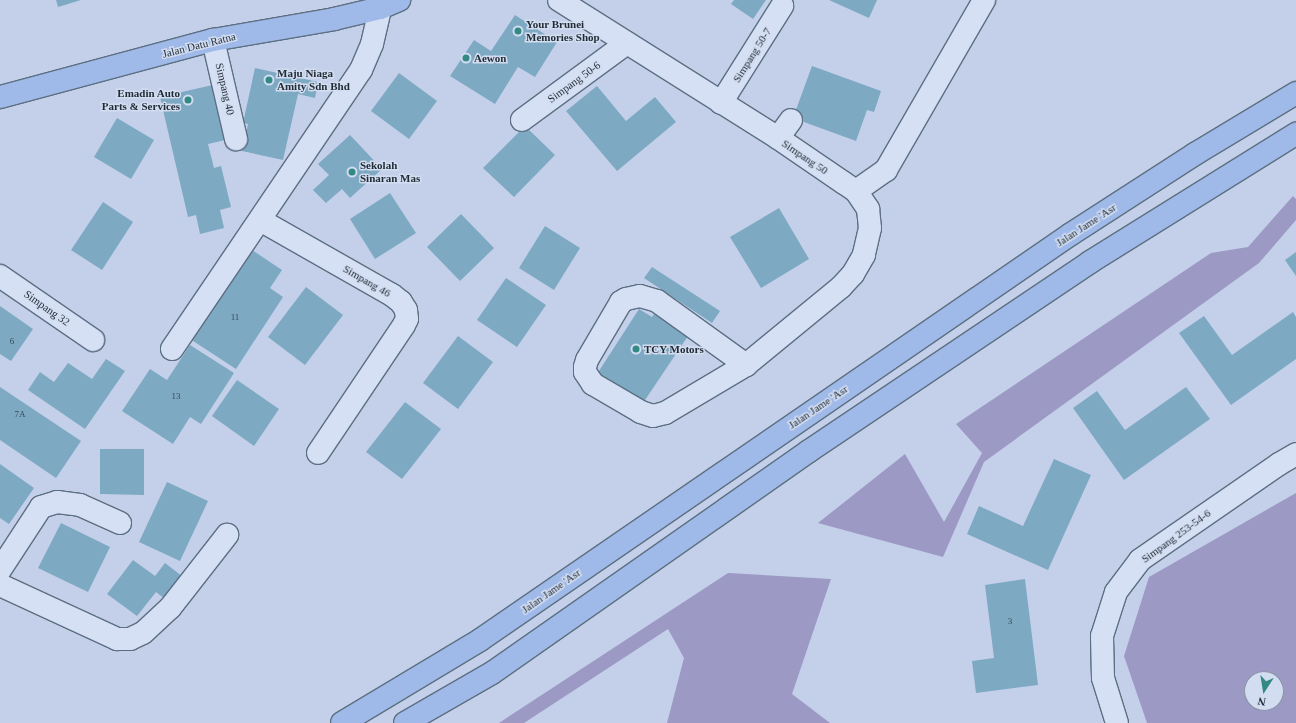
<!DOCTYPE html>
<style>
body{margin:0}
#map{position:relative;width:1296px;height:723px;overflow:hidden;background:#c4d0e9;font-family:"Times New Roman",serif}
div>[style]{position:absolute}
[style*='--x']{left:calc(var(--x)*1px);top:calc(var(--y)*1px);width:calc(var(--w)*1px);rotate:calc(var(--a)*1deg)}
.green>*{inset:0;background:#9c99c5}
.building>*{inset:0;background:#7da9c3}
.roads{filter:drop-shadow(1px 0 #5c6f81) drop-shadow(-1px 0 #5c6f81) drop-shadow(0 1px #5c6f81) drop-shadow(0 -1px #5c6f81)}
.minor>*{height:22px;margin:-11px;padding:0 11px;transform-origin:11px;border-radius:11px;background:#d6e0f5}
.major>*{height:22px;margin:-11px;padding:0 11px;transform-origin:11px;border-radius:11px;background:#9fb9e8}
.dots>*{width:11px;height:11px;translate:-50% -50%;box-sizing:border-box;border:2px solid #d2ddf1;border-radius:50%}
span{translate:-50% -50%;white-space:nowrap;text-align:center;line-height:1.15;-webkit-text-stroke:3px #d2ddf1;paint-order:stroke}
.number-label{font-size:9px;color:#364a57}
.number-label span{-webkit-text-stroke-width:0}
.poi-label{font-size:11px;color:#1f2a33;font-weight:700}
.left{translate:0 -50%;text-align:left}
.right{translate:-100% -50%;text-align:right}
.street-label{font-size:11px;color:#1f2a33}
.north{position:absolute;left:1244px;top:671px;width:40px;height:40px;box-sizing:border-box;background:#d2ddf1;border:1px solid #8a95a5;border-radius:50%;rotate:192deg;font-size:11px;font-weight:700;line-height:16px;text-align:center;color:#1f2a33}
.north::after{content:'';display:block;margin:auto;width:14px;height:18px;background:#338984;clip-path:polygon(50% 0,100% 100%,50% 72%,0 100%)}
</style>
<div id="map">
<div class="green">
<div style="clip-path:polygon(1293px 196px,1296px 199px,1296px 220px,1259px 263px,984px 462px,943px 557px,818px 523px,905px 454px,944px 522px,982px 453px,956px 424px,1211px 253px,1248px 247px)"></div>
<div style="clip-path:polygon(evenodd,1296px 493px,1296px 723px,1147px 723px,1124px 656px,1149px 577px,1296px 493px,1252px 679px,1276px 679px,1276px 703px,1252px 703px,1252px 679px)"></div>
<div style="clip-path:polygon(728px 573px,831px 579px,792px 694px,830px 723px,667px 723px,684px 658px,668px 629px,524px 723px,499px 723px)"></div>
</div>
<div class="building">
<div style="clip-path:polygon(56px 0,81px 0,58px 7px)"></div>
<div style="clip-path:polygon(734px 0,766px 0,753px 19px,731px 4px)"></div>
<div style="clip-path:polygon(829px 0,877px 0,869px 18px)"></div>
<div style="clip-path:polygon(515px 15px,557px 42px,535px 77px,518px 67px,495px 104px,450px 76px,474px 40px,491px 51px)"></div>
<div style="clip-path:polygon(812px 66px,881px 91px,874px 112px,867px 110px,856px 141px,793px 118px)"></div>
<div style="clip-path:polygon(255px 68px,318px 82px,315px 98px,298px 94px,283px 160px,242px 151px,248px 124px,243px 123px)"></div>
<div style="clip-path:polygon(399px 73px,437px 101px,409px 139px,371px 111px)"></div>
<div style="clip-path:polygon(217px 84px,230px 139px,208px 144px,214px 168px,221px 166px,231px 207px,220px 210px,224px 228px,200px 234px,196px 215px,188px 217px,160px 97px)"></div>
<div style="clip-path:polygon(597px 86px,626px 121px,655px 97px,676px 122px,617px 171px,566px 111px)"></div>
<div style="clip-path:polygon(117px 118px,154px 140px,131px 179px,94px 157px)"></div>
<div style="clip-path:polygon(525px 126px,555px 155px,514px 197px,483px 168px)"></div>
<div style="clip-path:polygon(350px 135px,382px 169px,350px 198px,342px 189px,326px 203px,313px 190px,329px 175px,318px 164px)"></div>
<div style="clip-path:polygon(390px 193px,416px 233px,375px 259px,350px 219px)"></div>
<div style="clip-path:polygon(103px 202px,133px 222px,102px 270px,71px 250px)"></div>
<div style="clip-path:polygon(779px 208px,809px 259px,761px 288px,730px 237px)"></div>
<div style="clip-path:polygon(461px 214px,494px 248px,460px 281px,427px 247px)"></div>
<div style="clip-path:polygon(545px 226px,580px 248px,554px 290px,519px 268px)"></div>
<div style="clip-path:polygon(246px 246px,282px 270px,270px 288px,283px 297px,236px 369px,187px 337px)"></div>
<div style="clip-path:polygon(1296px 252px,1296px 276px,1285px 260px)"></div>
<div style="clip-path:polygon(652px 267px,720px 311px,712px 323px,644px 278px)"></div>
<div style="clip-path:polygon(506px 278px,546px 305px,517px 347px,477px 320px)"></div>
<div style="clip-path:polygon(306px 287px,343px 315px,305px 365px,268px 337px)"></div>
<div style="clip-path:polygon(0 306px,33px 329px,11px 361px,0 354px)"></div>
<div style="clip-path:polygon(639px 309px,652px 317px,654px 314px,688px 336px,641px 406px,597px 374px)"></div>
<div style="clip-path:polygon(1293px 312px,1296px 317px,1296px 359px,1231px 405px,1179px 333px,1204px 316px,1232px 355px)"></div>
<div style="clip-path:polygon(458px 336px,493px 362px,458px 409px,423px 383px)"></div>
<div style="clip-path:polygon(190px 345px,234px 373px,201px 424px,190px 417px,173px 444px,122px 411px,150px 369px,167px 380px)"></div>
<div style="clip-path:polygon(106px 359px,125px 371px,85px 429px,28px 390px,40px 372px,54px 382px,68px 363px,92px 379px)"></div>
<div style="clip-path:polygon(237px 380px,279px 409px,254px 446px,212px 416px)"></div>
<div style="clip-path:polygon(0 387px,81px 441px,56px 478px,0 440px)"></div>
<div style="clip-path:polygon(1186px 387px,1210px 419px,1124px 480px,1073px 408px,1097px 391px,1125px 430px)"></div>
<div style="clip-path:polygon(405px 402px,441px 429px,402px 479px,366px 452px)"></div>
<div style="clip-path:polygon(100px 449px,144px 449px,144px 495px,100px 494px)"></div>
<div style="clip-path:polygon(1054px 459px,1091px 475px,1048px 570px,967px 534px,979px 506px,1023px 526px)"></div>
<div style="clip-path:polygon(0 464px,34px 488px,9px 524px,0 518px)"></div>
<div style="clip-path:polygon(167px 482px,208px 501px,180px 561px,139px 542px)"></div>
<div style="clip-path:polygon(61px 523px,110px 547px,88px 592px,38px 568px)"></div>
<div style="clip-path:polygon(133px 560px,155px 576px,165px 563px,187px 580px,170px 603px,156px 592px,137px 616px,107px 594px)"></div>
<div style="clip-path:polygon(1025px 579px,1038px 685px,976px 693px,972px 661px,994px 658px,985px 585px)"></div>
</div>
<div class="roads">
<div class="minor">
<div style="--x:559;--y:0;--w:259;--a:32.2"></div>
<div style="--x:778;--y:138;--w:80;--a:34.3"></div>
<div style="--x:844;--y:183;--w:14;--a:34"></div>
<div style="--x:856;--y:191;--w:22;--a:56"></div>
<div style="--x:868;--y:209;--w:19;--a:84"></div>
<div style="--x:870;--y:228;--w:28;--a:103"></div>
<div style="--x:864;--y:255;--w:22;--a:120"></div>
<div style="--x:853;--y:274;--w:18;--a:133"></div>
<div style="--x:841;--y:287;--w:123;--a:140.6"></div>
<div style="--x:746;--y:365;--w:94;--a:149.3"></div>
<div style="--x:665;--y:413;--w:12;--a:166"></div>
<div style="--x:653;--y:416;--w:13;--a:-162"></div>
<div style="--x:641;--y:412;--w:56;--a:-149.7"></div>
<div style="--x:593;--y:384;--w:14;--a:-124"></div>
<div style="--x:585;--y:372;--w:5;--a:-90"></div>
<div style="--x:585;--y:367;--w:7;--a:-74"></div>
<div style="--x:587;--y:360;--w:67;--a:-59.6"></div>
<div style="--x:621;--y:302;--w:6;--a:-31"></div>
<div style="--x:626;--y:299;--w:14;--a:-12"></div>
<div style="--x:640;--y:296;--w:18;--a:16"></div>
<div style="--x:657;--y:301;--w:110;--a:35.7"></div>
<div style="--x:213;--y:40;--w:102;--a:76.9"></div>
<div style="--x:721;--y:103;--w:115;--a:-57.8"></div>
<div style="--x:522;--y:120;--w:130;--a:-36.3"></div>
<div style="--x:778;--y:138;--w:22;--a:-54"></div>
<div style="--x:856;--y:191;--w:37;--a:-35"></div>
<div style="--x:886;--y:170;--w:196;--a:-60"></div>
<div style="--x:260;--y:220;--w:152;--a:29.6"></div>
<div style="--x:392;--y:295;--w:11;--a:38"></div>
<div style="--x:401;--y:302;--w:9;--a:58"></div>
<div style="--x:406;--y:310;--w:9;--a:84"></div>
<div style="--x:407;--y:319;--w:7;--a:117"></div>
<div style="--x:404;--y:325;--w:154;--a:123.9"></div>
<div style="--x:0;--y:276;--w:113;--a:34.5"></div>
<div style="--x:172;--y:349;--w:337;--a:-55.9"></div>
<div style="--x:361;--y:70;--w:28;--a:-67"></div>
<div style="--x:372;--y:44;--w:37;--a:-77"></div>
<div style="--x:0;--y:570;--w:75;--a:-56.9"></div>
<div style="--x:41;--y:507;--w:17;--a:-17"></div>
<div style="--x:57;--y:502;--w:23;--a:7"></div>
<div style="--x:80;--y:505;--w:44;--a:24.2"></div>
<div style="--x:0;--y:585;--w:129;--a:24.8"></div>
<div style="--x:117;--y:639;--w:13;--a:0"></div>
<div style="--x:130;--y:639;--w:14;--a:-25"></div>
<div style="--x:143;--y:633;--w:37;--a:-43"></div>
<div style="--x:170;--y:608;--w:93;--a:-52"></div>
<div style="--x:1117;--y:723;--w:47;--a:-107.3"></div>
<div style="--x:1103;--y:678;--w:42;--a:-91.4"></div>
<div style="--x:1102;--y:636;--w:46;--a:-72.3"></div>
<div style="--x:1116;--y:592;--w:40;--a:-53"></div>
<div style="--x:1140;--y:560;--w:169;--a:-34.6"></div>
<div style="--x:1279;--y:464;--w:20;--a:-30"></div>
</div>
<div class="major">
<div style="--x:0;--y:97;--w:220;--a:-15"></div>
<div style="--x:213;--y:40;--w:123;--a:-9.8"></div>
<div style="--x:334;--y:19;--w:47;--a:-13.4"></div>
<div style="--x:380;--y:8;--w:21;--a:-23"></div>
<div style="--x:342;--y:723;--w:161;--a:-31"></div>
<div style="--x:480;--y:640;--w:717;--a:-34.49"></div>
<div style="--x:1071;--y:234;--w:148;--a:-32.8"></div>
<div style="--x:1195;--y:154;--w:118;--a:-31.1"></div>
<div style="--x:405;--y:723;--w:100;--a:-29.9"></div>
<div style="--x:492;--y:673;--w:387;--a:-35"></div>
<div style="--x:809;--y:451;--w:339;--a:-33.9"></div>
<div style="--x:1090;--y:262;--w:243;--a:-31.9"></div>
</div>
</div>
<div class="dots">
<div style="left:518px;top:31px;background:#338984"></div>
<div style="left:466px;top:58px;background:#338984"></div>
<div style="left:269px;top:80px;background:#338984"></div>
<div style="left:188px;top:100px;background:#338984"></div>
<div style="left:352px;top:172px;background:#338984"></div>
<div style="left:636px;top:349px;background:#338984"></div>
</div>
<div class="number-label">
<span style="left:235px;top:317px">11</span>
<span style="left:12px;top:341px">6</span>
<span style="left:176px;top:396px">13</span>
<span style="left:20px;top:414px">7A</span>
<span style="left:1010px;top:621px">3</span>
</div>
<div class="poi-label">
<span class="left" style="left:526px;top:31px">Your Brunei<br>Memories Shop</span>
<span class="left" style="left:474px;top:58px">Aewon</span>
<span class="left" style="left:277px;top:80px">Maju Niaga<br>Amity Sdn Bhd</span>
<span class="right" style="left:180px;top:100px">Emadin Auto<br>Parts &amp; Services</span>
<span class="left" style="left:360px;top:172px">Sekolah<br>Sinaran Mas</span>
<span class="left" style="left:644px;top:349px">TCY Motors</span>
</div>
<div class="street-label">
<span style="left:199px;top:45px;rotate:-14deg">Jalan Datu Ratna</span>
<span style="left:752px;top:55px;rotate:-58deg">Simpang 50-7</span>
<span style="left:574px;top:82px;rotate:-36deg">Simpang 50-6</span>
<span style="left:225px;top:89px;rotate:77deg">Simpang 40</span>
<span style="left:805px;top:157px;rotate:34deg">Simpang 50</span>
<span style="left:1086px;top:225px;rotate:-33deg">Jalan Jame 'Asr</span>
<span style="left:367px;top:281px;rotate:30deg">Simpang 46</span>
<span style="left:47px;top:308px;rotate:35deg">Simpang 32</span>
<span style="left:818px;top:407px;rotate:-34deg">Jalan Jame 'Asr</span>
<span style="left:1176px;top:536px;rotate:-36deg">Simpang 253-54-6</span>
<span style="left:551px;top:591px;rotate:-35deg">Jalan Jame 'Asr</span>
</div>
<div class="north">N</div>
</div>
